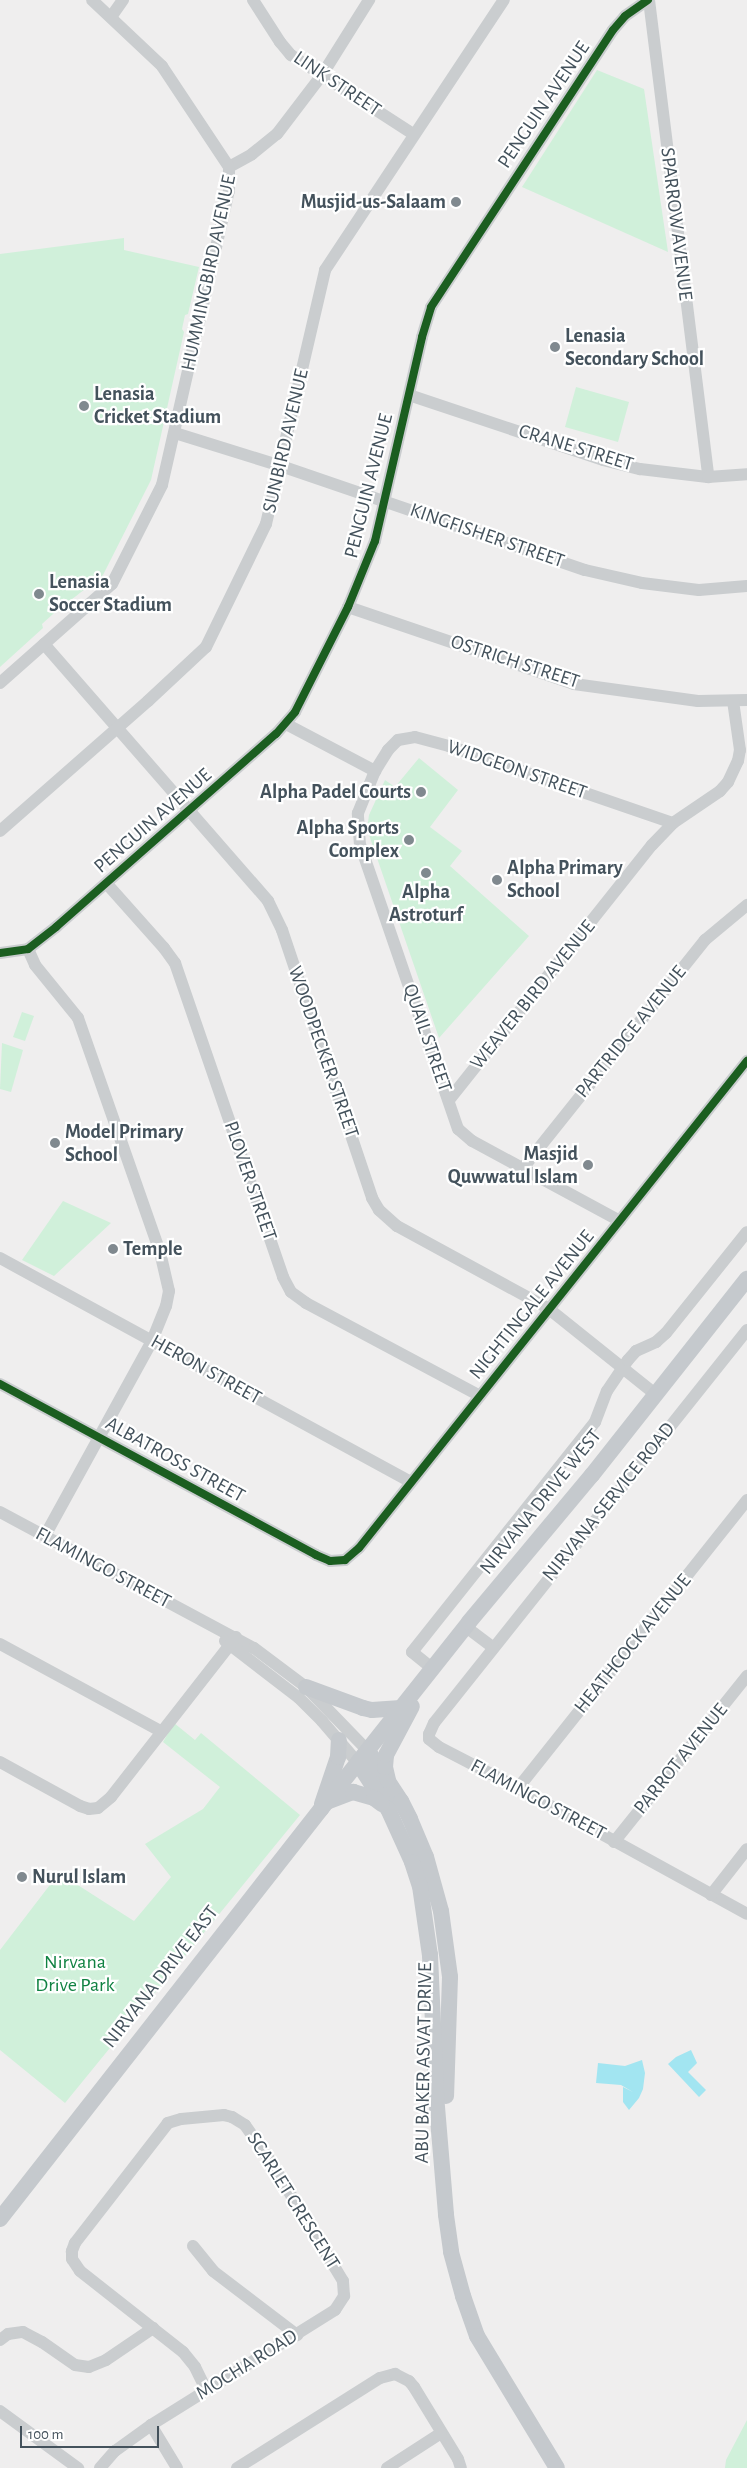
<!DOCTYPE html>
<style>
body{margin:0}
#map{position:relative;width:747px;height:2468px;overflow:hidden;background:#efeeee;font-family:"Alegreya Sans",sans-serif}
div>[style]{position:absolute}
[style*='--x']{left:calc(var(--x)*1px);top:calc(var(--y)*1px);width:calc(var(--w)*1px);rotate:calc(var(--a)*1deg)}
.green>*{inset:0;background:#d0f0da}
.water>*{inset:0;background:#a2e5f1}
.minor>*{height:12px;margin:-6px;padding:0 6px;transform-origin:6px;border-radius:6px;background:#cacdcf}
.major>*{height:16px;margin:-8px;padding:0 8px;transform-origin:8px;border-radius:8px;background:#c5c9cd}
.cycleway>*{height:8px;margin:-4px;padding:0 4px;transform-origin:4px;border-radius:4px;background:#1b5e20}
.dots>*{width:14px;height:14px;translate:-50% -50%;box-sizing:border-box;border:2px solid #fff;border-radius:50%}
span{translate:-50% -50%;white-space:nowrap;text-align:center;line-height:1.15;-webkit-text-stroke:4.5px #fff;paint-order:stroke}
.street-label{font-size:20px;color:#44525c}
.poi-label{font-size:20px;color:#44525c;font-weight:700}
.right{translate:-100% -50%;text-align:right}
.left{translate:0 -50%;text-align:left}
.park-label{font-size:20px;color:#108242}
.scale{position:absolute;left:20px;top:2426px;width:139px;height:22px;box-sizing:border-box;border:2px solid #44525c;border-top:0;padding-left:6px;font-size:15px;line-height:18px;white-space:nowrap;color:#44525c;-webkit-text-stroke:4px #fff;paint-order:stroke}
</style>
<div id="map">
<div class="green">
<div style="clip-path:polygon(597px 70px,644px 89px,668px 252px,522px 187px)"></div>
<div style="clip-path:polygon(124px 238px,124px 250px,199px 267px,188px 314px,185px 315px,182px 329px,184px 332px,151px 480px,103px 575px,53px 614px,42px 624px,43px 628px,0 667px,0 254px)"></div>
<div style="clip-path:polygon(576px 387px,629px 402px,618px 442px,565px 427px)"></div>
<div style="clip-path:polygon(419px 758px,458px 790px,430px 827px,462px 851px,450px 866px,529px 936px,439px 1038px,367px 829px,369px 815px,385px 780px,395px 787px)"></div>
<div style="clip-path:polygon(22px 1012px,34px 1016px,25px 1041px,13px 1037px)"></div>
<div style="clip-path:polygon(2px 1043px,23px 1050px,11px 1092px,0 1089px)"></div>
<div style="clip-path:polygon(63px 1201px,111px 1223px,54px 1276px,22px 1260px)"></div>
<div style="clip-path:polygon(174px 1723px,195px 1740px,201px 1733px,300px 1815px,65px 2103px,0 2050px,0 1950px,59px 1873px,134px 1921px,171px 1877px,145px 1844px,203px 1809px,220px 1787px,163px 1742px)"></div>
<div style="clip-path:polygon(747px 2420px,747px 2468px,725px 2468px,726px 2460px)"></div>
</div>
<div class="water">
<div style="clip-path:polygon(691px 2050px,697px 2063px,688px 2072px,706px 2090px,699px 2097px,668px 2064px,676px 2057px)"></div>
<div style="clip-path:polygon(642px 2060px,645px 2073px,643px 2089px,639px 2098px,629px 2110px,623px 2102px,623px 2087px,633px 2092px,621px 2085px,596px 2083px,598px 2063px,625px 2066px)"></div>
</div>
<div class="minor">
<div style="--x:253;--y:0;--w:50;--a:57.3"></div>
<div style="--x:280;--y:42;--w:17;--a:50"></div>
<div style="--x:291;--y:55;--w:145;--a:32.9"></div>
<div style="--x:649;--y:0;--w:481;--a:82.9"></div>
<div style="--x:111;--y:17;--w:21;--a:-55"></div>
<div style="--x:229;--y:167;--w:26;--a:-29"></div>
<div style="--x:252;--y:154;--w:32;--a:-39"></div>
<div style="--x:277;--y:134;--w:74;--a:-52.7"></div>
<div style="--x:322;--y:75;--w:89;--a:-57.9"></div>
<div style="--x:409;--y:395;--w:205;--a:18.5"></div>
<div style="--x:603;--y:460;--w:38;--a:14"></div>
<div style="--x:640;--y:469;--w:68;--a:6.7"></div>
<div style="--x:708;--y:477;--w:39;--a:-4"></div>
<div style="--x:175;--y:433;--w:111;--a:17.3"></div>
<div style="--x:281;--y:466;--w:321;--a:18.9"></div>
<div style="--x:585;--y:570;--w:58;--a:12.8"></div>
<div style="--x:642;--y:583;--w:57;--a:7"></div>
<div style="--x:699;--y:590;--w:48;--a:-4.8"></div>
<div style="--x:348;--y:607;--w:239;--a:18.8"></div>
<div style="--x:574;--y:684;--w:125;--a:7.8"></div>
<div style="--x:698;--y:701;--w:49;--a:-1.2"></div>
<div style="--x:44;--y:644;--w:341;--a:48.9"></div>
<div style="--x:268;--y:901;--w:32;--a:64"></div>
<div style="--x:282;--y:930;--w:283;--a:71.4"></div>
<div style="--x:372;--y:1198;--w:14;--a:60"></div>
<div style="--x:379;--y:1210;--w:24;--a:42"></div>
<div style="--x:397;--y:1226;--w:173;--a:28.6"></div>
<div style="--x:549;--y:1309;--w:136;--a:38.7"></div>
<div style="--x:0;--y:683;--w:149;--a:-41.5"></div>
<div style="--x:112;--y:584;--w:111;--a:-63.2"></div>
<div style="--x:162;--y:485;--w:302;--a:-77.2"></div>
<div style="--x:229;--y:191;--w:24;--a:-90"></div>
<div style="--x:229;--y:167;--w:121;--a:-123.6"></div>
<div style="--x:162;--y:66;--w:96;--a:-136.7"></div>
<div style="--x:286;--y:724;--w:101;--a:27.8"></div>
<div style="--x:0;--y:831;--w:197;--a:-41.3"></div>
<div style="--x:148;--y:701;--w:79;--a:-43"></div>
<div style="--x:206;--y:647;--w:137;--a:-64"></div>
<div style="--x:266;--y:524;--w:261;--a:-76.9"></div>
<div style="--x:325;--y:270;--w:324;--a:-56.5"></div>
<div style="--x:107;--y:884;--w:86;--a:48.3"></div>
<div style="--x:164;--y:948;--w:19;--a:54"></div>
<div style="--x:175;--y:963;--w:332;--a:71"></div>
<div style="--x:283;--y:1277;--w:17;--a:62"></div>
<div style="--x:291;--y:1292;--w:19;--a:36"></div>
<div style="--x:306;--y:1303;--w:197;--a:28.1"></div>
<div style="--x:28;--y:949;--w:17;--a:66"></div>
<div style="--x:35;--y:965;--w:68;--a:50.9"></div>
<div style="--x:78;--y:1018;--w:248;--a:70.7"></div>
<div style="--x:160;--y:1252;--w:40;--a:77"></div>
<div style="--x:169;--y:1291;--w:15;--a:101"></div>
<div style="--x:166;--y:1306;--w:38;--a:112"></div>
<div style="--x:152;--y:1341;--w:222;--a:118.8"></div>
<div style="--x:0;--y:953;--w:28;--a:-8"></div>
<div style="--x:28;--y:949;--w:36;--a:-38"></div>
<div style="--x:56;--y:927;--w:293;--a:-41.3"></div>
<div style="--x:276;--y:734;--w:29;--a:-49"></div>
<div style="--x:295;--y:712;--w:118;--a:-63.2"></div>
<div style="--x:348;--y:607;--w:71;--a:-67.8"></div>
<div style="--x:375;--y:541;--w:209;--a:-77"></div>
<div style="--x:422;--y:337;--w:31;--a:-73"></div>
<div style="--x:431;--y:307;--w:331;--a:-56.7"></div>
<div style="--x:613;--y:30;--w:18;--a:-49"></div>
<div style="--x:625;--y:16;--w:28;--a:-35"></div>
<div style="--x:449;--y:1100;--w:326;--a:-51.5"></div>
<div style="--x:652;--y:845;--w:30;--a:-46"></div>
<div style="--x:673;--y:823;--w:57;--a:-34.2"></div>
<div style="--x:720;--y:791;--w:12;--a:-48"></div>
<div style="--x:728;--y:782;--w:23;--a:-65"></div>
<div style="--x:738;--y:761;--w:11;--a:-80"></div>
<div style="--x:740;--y:750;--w:49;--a:-98.1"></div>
<div style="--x:523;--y:1168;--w:292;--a:-51.4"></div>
<div style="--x:705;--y:940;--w:55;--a:-39.8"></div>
<div style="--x:620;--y:1221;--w:168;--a:-151.6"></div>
<div style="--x:472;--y:1141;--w:18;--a:-139"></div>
<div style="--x:458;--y:1129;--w:300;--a:-109"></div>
<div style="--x:360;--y:845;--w:32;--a:-94"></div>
<div style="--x:358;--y:813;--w:45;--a:-68"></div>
<div style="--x:375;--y:771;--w:25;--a:-58"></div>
<div style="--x:388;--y:750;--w:14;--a:-45"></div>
<div style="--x:398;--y:740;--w:17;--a:-10"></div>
<div style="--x:415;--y:737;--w:35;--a:15"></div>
<div style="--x:449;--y:746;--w:237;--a:19"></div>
<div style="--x:0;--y:1258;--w:468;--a:28.6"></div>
<div style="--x:747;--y:1330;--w:502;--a:128.54"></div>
<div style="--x:434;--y:1723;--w:12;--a:114"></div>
<div style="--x:429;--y:1734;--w:5;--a:90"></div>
<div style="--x:429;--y:1739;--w:13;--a:39"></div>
<div style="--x:439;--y:1747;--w:89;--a:27.4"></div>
<div style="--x:518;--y:1788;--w:261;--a:28.8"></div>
<div style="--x:0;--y:1384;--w:359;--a:28.4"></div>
<div style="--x:316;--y:1555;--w:15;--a:23"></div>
<div style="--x:330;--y:1561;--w:15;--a:-4"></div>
<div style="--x:345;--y:1560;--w:18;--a:-41"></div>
<div style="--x:359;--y:1548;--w:623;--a:-51.46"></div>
<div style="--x:0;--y:1512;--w:288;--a:28.2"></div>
<div style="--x:254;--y:1648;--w:65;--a:36.9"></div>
<div style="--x:306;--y:1687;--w:89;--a:45.9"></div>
<div style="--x:466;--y:1627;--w:34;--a:37"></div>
<div style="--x:225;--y:1641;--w:93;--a:37.6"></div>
<div style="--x:299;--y:1698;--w:33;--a:45"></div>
<div style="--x:322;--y:1721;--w:55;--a:49.4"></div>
<div style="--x:0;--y:1644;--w:182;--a:28.5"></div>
<div style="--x:433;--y:1669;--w:27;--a:-141"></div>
<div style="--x:412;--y:1652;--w:294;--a:-51.5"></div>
<div style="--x:595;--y:1422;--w:33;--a:-69"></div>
<div style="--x:607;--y:1391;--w:37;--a:-56"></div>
<div style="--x:628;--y:1360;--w:12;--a:-48"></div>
<div style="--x:636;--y:1351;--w:22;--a:-24"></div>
<div style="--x:656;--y:1342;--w:13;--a:-42"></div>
<div style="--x:666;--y:1333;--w:129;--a:-51.3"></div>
<div style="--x:0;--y:1762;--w:91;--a:28.8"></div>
<div style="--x:80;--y:1806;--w:9;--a:18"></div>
<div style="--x:89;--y:1809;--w:9;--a:-6"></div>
<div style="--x:98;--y:1808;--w:17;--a:-40"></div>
<div style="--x:111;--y:1797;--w:203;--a:-52"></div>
<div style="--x:518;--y:1788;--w:368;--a:-51.5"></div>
<div style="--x:614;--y:1842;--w:213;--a:-51.3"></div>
<div style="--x:711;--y:1895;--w:58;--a:-52"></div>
<div style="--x:193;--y:2246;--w:32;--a:51"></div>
<div style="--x:213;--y:2271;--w:106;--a:37.3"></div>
<div style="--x:0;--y:2340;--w:10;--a:-37"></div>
<div style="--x:8;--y:2334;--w:15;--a:-8"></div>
<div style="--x:23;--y:2332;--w:21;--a:28"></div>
<div style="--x:42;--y:2342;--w:40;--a:34.9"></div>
<div style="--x:75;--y:2365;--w:14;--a:8"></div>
<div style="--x:89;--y:2367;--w:18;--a:-22"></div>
<div style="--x:106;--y:2360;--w:57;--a:-34.2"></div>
<div style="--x:0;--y:2411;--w:97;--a:36.2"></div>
<div style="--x:151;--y:2425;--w:50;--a:58.8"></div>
<div style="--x:100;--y:2468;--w:23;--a:-49"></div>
<div style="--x:115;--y:2451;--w:44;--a:-35.8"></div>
<div style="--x:151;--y:2425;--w:217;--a:-32"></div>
<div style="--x:335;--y:2310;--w:17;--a:-57"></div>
<div style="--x:344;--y:2296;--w:15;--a:-94"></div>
<div style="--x:343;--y:2281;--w:139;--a:-121.2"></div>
<div style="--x:271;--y:2162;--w:45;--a:-125.1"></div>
<div style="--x:245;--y:2125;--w:15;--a:-148"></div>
<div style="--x:232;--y:2117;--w:8;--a:-166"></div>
<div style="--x:224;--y:2115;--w:43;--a:174.7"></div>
<div style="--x:181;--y:2119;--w:14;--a:163"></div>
<div style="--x:168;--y:2123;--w:152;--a:127.8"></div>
<div style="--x:75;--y:2243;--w:9;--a:111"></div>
<div style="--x:72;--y:2251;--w:8;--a:90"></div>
<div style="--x:72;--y:2259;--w:14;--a:56"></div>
<div style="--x:80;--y:2271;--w:131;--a:38.2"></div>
<div style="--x:183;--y:2352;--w:19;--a:51"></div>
<div style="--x:195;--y:2367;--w:25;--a:64"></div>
<div style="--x:237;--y:2468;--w:169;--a:-32.2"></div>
<div style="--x:380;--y:2378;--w:16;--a:-15"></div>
<div style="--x:395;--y:2374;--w:16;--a:27"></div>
<div style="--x:409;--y:2381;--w:8;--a:50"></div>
<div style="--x:414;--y:2387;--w:84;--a:58.6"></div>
<div style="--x:458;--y:2459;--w:9;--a:72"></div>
<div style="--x:387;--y:2468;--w:64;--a:-32.9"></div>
</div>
<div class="major">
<div style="--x:306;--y:1687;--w:61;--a:20.2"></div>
<div style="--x:363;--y:1708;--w:9;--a:13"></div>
<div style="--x:372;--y:1710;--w:29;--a:-4"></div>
<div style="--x:368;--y:1751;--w:60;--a:56.6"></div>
<div style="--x:401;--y:1801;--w:20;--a:63"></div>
<div style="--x:410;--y:1819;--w:41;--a:67.2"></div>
<div style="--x:426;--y:1857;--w:56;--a:74.5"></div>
<div style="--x:441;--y:1911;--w:67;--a:82.2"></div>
<div style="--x:450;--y:1977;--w:119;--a:91.9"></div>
<div style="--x:358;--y:1763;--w:55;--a:56.9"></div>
<div style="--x:388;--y:1809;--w:58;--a:65.6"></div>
<div style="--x:412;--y:1862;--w:25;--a:72"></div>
<div style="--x:420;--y:1886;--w:70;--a:81.8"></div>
<div style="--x:430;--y:1955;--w:140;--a:87.5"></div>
<div style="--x:436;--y:2095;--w:120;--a:85.2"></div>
<div style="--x:446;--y:2215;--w:37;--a:82"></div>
<div style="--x:451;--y:2252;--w:46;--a:74.7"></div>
<div style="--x:463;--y:2296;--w:42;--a:70.7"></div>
<div style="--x:477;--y:2336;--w:154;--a:58.8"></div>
<div style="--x:388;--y:1780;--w:13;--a:-103"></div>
<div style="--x:385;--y:1767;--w:12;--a:-85"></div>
<div style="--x:386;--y:1755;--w:55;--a:-62"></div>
<div style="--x:329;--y:1801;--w:26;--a:-21"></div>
<div style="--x:353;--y:1792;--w:22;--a:16"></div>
<div style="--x:374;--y:1798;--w:10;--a:37"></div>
<div style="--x:322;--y:1804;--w:50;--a:-71.2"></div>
<div style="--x:338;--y:1757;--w:17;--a:-87"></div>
<div style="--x:0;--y:2219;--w:521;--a:-51.94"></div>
<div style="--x:321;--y:1809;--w:238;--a:-51.6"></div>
<div style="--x:469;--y:1622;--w:192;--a:-50.1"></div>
<div style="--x:592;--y:1475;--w:250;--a:-51.7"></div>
</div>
<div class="cycleway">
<div style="--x:0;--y:953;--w:28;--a:-8"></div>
<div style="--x:28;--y:949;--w:36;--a:-38"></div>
<div style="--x:56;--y:927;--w:293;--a:-41.3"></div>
<div style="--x:276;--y:734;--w:29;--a:-49"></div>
<div style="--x:295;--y:712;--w:118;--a:-63.2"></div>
<div style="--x:348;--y:607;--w:71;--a:-67.8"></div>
<div style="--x:375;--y:541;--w:209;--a:-77"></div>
<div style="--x:422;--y:337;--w:31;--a:-73"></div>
<div style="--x:431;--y:307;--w:331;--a:-56.7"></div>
<div style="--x:613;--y:30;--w:18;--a:-49"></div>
<div style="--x:625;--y:16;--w:28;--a:-35"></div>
<div style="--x:0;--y:1384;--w:359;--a:28.4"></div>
<div style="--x:316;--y:1555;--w:15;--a:23"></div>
<div style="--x:330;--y:1561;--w:15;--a:-4"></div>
<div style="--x:345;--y:1560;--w:18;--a:-41"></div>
<div style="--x:359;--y:1548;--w:623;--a:-51.46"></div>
</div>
<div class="dots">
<div style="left:456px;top:202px;background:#80898f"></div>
<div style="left:555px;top:347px;background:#80898f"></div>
<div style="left:84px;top:406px;background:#80898f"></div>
<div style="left:39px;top:594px;background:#80898f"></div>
<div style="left:421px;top:792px;background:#80898f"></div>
<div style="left:409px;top:840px;background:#80898f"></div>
<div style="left:426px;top:873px;background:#80898f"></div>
<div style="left:497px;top:880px;background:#80898f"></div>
<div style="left:55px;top:1143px;background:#80898f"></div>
<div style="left:588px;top:1165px;background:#80898f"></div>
<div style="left:113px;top:1249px;background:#80898f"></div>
<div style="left:22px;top:1877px;background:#80898f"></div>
</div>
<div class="street-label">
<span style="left:337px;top:84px;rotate:34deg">LINK STREET</span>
<span style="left:544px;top:105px;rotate:-56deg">PENGUIN AVENUE</span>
<span style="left:676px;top:224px;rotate:83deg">SPARROW AVENUE</span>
<span style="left:209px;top:273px;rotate:-78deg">HUMMINGBIRD AVENUE</span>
<span style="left:286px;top:441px;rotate:-77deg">SUNBIRD AVENUE</span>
<span style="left:576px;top:448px;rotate:17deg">CRANE STREET</span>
<span style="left:369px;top:486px;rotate:-76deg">PENGUIN AVENUE</span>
<span style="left:487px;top:536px;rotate:19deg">KINGFISHER STREET</span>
<span style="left:515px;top:662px;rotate:18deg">OSTRICH STREET</span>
<span style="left:517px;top:770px;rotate:19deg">WIDGEON STREET</span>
<span style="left:153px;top:821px;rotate:-41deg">PENGUIN AVENUE</span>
<span style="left:533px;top:995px;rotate:-51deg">WEAVER BIRD AVENUE</span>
<span style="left:631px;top:1032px;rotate:-51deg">PARTRIDGE AVENUE</span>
<span style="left:427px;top:1038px;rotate:71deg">QUAIL STREET</span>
<span style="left:323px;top:1052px;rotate:71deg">WOODPECKER STREET</span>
<span style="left:250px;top:1181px;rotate:71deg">PLOVER STREET</span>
<span style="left:532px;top:1305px;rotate:-51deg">NIGHTINGALE AVENUE</span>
<span style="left:206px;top:1370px;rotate:29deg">HERON STREET</span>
<span style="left:175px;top:1460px;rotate:29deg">ALBATROSS STREET</span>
<span style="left:541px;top:1502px;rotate:-51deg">NIRVANA DRIVE WEST</span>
<span style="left:609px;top:1502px;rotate:-51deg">NIRVANA SERVICE ROAD</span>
<span style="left:103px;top:1568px;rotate:28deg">FLAMINGO STREET</span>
<span style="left:633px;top:1644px;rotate:-51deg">HEATHCOCK AVENUE</span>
<span style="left:681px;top:1759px;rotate:-51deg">PARROT AVENUE</span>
<span style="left:538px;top:1800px;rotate:28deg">FLAMINGO STREET</span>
<span style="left:161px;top:1977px;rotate:-52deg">NIRVANA DRIVE EAST</span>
<span style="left:424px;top:2063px;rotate:-89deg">ABU BAKER ASVAT DRIVE</span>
<span style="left:293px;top:2201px;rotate:58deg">SCARLET CRESCENT</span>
<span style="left:247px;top:2365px;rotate:-32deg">MOCHA ROAD</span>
</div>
<div class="poi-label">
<span class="right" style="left:446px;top:202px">Musjid-us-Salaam</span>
<span class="left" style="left:565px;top:348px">Lenasia<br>Secondary School</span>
<span class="left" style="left:94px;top:406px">Lenasia<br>Cricket Stadium</span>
<span class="left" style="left:49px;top:594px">Lenasia<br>Soccer Stadium</span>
<span class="right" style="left:411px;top:792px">Alpha Padel Courts</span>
<span class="right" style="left:399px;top:840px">Alpha Sports<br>Complex</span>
<span class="left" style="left:507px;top:880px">Alpha Primary<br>School</span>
<span style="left:426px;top:904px">Alpha<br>Astroturf</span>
<span class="left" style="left:65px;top:1144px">Model Primary<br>School</span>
<span class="right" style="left:578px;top:1166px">Masjid<br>Quwwatul Islam</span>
<span class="left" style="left:123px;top:1249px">Temple</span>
<span class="left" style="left:32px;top:1877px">Nurul Islam</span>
</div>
<div class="park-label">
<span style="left:75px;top:1974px">Nirvana<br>Drive Park</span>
</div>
<div class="scale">100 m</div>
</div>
